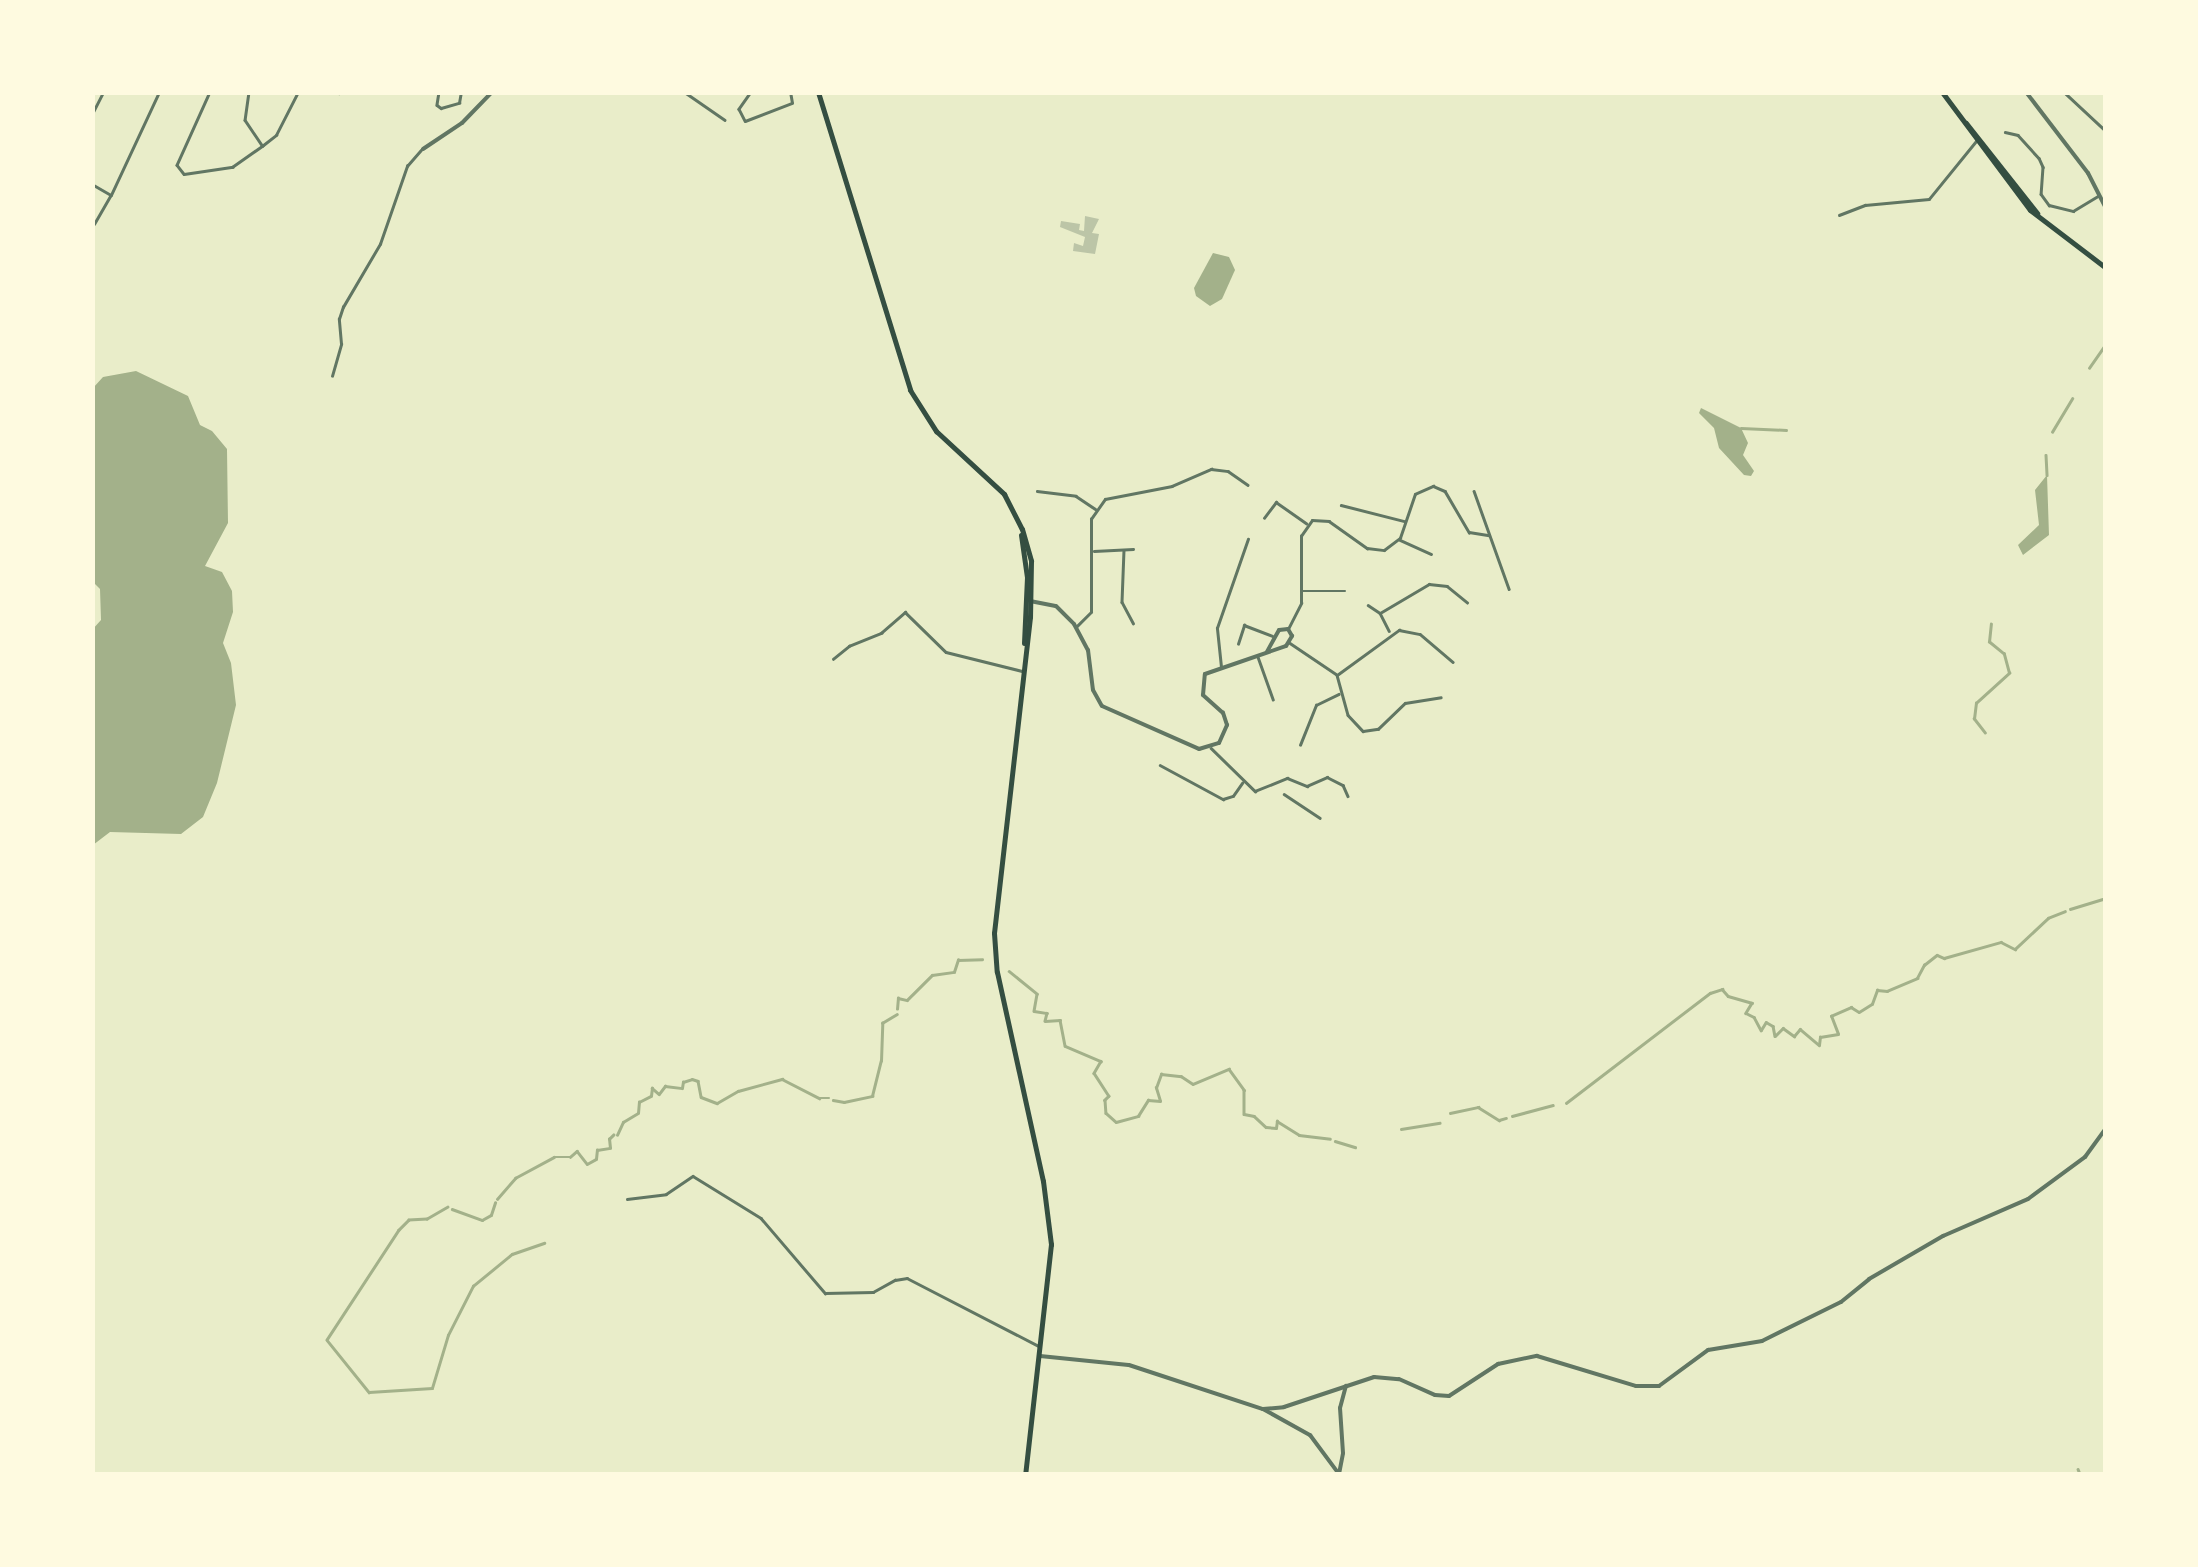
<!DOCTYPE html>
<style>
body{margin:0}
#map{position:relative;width:2198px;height:1567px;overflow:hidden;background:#e9edc9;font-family:Helvetica,sans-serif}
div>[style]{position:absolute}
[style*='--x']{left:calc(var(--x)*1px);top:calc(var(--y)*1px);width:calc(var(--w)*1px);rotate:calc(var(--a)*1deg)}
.water>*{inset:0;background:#a3b18a}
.stream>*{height:2.5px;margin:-1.25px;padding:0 1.25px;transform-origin:1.25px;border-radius:1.25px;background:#a3b18a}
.building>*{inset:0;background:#bcc5a7}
.pedestrian>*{height:2.5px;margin:-1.25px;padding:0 1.25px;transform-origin:1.25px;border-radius:1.25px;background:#617663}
.minor>*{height:2.5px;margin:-1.25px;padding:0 1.25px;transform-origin:1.25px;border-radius:1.25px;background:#617663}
.tertiary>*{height:4px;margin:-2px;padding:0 2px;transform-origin:2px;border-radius:2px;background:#617663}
.primary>*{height:5px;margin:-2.5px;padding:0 2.5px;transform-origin:2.5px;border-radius:2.5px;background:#344e41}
span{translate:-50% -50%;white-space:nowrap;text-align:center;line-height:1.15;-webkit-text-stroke:10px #fefae0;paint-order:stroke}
.frame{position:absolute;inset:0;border:95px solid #fefae0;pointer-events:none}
</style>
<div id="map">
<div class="water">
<div style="clip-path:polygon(1213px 253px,1229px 257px,1235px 270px,1222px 299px,1210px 306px,1196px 296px,1194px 288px)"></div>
<div style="clip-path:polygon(136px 371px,188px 396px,200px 425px,212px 431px,227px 449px,228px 523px,205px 566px,222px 572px,232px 591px,233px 612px,223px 643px,231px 663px,236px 705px,217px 783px,203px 817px,181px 834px,110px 832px,93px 845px,92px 630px,101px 620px,100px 589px,92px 581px,93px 388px,103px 377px)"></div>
<div style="clip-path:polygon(1701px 408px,1741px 428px,1748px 443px,1743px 455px,1754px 471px,1751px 476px,1744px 475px,1719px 448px,1714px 428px,1699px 413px)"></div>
<div style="clip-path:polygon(2047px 475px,2049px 535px,2023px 555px,2018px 545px,2039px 525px,2035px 490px)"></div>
</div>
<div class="stream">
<div style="--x:2089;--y:368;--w:29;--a:-55"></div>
<div style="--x:1741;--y:428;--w:45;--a:2.5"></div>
<div style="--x:2052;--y:432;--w:39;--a:-59"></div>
<div style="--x:2046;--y:455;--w:20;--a:87"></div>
<div style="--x:1985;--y:733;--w:18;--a:-128"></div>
<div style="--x:1974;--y:719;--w:16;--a:-83"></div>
<div style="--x:1976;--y:703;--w:45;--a:-42.3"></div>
<div style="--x:2009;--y:673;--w:20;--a:-105"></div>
<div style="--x:2004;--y:654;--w:19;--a:-141"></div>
<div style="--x:1989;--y:642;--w:18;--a:-84"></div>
<div style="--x:2070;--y:909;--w:38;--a:-17"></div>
<div style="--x:1009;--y:971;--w:36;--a:39"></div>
<div style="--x:1037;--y:994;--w:17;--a:100"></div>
<div style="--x:1034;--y:1011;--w:13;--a:9"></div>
<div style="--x:1047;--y:1013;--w:8;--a:104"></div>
<div style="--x:1045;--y:1021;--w:15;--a:-4"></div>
<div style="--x:1060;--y:1020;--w:26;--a:79"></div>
<div style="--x:1065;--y:1046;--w:39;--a:23"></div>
<div style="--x:1101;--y:1061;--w:14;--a:120"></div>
<div style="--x:1094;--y:1073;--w:27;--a:57"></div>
<div style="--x:1109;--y:1096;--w:6;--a:135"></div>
<div style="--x:1105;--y:1100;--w:13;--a:86"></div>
<div style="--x:1106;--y:1113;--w:13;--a:42"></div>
<div style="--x:1116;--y:1122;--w:23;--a:-15"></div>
<div style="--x:1138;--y:1116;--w:19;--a:-58"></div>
<div style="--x:1148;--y:1100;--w:12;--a:5"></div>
<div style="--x:1160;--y:1101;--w:14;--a:-107"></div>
<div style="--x:1156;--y:1088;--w:15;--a:-70"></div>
<div style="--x:1161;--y:1074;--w:20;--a:6"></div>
<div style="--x:1181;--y:1076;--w:14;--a:34"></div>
<div style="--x:1193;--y:1084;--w:39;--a:-23"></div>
<div style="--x:1229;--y:1069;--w:26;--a:54"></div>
<div style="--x:1244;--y:1090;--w:24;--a:90"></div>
<div style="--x:1244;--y:1114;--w:10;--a:11"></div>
<div style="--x:1254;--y:1116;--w:16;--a:43"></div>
<div style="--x:1266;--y:1127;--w:10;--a:6"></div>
<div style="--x:1276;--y:1128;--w:7;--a:-82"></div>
<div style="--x:1277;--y:1121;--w:26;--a:32"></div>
<div style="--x:1299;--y:1135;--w:31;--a:7"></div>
<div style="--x:897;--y:1009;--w:11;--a:-85"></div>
<div style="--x:898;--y:998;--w:9;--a:13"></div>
<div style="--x:907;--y:1000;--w:35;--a:-45"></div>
<div style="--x:932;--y:975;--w:22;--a:-8"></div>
<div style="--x:954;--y:972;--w:13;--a:-72"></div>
<div style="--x:958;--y:960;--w:24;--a:-2"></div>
<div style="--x:833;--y:1100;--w:11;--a:10"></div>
<div style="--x:844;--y:1102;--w:29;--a:-12"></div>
<div style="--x:872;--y:1096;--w:36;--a:-76"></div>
<div style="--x:881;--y:1061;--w:38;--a:-88"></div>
<div style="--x:882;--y:1023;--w:17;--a:-31"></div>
<div style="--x:1566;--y:1103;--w:181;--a:-37.4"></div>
<div style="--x:1710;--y:993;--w:13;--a:-18"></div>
<div style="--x:1722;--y:989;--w:9;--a:49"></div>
<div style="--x:1728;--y:996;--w:25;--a:16"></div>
<div style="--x:1752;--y:1003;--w:12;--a:121"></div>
<div style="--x:1746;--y:1013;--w:9;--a:27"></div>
<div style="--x:1754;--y:1017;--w:15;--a:62"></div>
<div style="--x:1761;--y:1030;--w:9;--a:-58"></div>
<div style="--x:1766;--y:1022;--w:8;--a:30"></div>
<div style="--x:1773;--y:1026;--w:10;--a:79"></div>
<div style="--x:1775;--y:1036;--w:11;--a:-45"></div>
<div style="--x:1783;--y:1028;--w:14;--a:36"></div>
<div style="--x:1794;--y:1036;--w:9;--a:-49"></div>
<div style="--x:1800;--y:1029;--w:25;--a:40"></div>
<div style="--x:1819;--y:1045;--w:8;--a:-83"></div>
<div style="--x:1820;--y:1037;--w:18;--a:-9"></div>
<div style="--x:1838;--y:1034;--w:19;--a:-111"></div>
<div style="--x:1831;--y:1016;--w:22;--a:-24"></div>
<div style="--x:1851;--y:1007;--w:9;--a:32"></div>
<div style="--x:1859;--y:1012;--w:15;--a:-32"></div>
<div style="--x:1872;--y:1004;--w:15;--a:-70"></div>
<div style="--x:1877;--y:990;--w:10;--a:6"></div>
<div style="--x:1887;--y:991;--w:33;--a:-23"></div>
<div style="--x:1917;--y:978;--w:15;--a:-62"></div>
<div style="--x:1924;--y:965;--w:16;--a:-38"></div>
<div style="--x:1937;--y:955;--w:8;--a:23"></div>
<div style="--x:1944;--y:958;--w:59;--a:-15.7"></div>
<div style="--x:2001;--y:942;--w:16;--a:27"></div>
<div style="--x:2015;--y:949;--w:45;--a:-43.2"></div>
<div style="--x:2048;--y:918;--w:18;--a:-22"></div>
<div style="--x:1450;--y:1113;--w:29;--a:-12"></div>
<div style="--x:1478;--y:1107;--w:25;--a:32"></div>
<div style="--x:1499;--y:1120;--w:7;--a:-16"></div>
<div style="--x:1512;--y:1116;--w:42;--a:-15"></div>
<div style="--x:1401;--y:1129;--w:39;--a:-9"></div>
<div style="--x:617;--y:1135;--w:14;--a:-65"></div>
<div style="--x:623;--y:1122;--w:17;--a:-31"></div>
<div style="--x:638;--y:1113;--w:11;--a:-85"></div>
<div style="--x:639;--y:1102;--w:13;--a:-27"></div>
<div style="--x:651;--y:1096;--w:8;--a:-83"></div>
<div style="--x:652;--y:1088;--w:9;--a:41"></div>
<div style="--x:659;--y:1094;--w:10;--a:-53"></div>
<div style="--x:665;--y:1086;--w:17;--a:7"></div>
<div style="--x:682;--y:1088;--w:6;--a:-81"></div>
<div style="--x:683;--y:1082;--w:9;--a:-18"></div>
<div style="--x:692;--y:1079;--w:6;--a:18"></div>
<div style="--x:698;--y:1081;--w:16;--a:79"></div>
<div style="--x:701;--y:1097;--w:17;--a:21"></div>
<div style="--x:717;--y:1103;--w:24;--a:-30"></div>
<div style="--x:738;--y:1091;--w:46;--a:-15.3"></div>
<div style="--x:782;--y:1079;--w:42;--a:27.2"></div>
<div style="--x:819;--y:1098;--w:10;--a:0"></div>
<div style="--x:1335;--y:1141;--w:21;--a:17"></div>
<div style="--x:497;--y:1199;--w:28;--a:-49"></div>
<div style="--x:515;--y:1178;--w:44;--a:-28.3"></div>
<div style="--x:554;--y:1157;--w:16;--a:0"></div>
<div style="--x:570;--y:1157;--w:9;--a:-41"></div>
<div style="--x:577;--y:1151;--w:16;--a:52"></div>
<div style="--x:587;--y:1164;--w:10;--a:-29"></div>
<div style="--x:596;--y:1159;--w:9;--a:-84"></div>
<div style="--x:597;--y:1150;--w:13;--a:-9"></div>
<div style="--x:610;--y:1148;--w:9;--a:-96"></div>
<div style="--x:609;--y:1139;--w:6;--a:-45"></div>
<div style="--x:448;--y:1207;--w:24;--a:150"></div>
<div style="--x:427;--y:1219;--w:18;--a:177"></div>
<div style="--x:409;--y:1220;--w:14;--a:135"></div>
<div style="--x:399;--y:1230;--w:131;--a:123.2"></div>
<div style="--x:327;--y:1340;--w:67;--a:51.1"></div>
<div style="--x:369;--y:1392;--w:63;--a:-3.6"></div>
<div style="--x:432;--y:1388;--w:55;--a:-73.2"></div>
<div style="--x:448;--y:1335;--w:55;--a:-63"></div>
<div style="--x:473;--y:1286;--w:50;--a:-39.4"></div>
<div style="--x:512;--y:1254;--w:34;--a:-19"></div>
<div style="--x:452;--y:1209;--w:32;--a:20"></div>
<div style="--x:482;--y:1220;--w:10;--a:-29"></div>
<div style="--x:491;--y:1215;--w:13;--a:-72"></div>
<div style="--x:2078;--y:1469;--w:5;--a:68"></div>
</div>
<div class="building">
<div style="clip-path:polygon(1085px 216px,1099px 219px,1092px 233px,1099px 234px,1095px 254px,1073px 251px,1074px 243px,1083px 246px,1085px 237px,1060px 227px,1061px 221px,1080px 224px,1079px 230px,1084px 231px)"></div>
</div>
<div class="pedestrian">
<div style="--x:439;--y:92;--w:13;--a:99"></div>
<div style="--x:437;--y:105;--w:5;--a:37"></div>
<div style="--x:441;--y:108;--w:19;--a:-16"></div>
<div style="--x:459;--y:103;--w:11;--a:-80"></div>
</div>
<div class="minor">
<div style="--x:210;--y:92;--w:80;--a:114.3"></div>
<div style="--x:177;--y:165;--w:11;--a:52"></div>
<div style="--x:184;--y:174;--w:49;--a:-8.3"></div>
<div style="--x:232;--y:167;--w:37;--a:-35"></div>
<div style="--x:262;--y:146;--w:18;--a:-38"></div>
<div style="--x:276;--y:135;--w:48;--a:-62.9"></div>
<div style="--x:249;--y:92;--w:28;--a:98"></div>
<div style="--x:245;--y:120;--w:30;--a:56"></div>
<div style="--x:337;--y:92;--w:2;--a:27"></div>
<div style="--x:673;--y:92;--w:15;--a:0"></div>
<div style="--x:751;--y:92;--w:21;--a:125"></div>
<div style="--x:739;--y:109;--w:13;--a:63"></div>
<div style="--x:745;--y:121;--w:50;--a:-21"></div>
<div style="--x:792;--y:103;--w:11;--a:-100"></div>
<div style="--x:2064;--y:92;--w:57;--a:42.9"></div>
<div style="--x:686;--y:93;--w:47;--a:34.7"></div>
<div style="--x:92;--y:114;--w:25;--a:-63"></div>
<div style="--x:2005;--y:132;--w:13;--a:13"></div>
<div style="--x:2018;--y:135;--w:31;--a:48"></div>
<div style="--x:2039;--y:158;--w:10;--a:66"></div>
<div style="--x:2043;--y:167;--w:27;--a:94"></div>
<div style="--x:2041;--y:194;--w:14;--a:54"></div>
<div style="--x:2049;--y:205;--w:25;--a:14"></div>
<div style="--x:2073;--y:211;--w:29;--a:-31"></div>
<div style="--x:92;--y:184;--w:22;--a:30"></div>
<div style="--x:111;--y:195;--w:114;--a:-65"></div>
<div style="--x:1839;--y:215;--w:28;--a:-21"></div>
<div style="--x:1865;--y:205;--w:64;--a:-5.4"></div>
<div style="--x:1929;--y:199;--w:76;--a:-50.9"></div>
<div style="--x:94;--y:224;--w:32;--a:-60"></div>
<div style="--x:332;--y:376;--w:33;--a:-74"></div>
<div style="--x:341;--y:344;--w:25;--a:-95"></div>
<div style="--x:339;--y:319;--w:13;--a:-72"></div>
<div style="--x:343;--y:307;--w:73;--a:-59.6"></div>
<div style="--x:380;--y:244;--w:83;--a:-70.9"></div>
<div style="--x:407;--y:166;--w:21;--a:-49"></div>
<div style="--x:1037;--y:491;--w:39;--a:7"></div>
<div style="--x:1076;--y:496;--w:23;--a:34"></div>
<div style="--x:1474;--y:491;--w:104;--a:70.3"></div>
<div style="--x:1341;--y:505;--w:65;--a:14.3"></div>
<div style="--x:1264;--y:518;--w:20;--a:-53"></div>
<div style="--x:1276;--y:502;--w:37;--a:35"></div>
<div style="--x:1400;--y:540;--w:34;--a:24"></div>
<div style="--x:1124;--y:550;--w:52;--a:92.2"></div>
<div style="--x:1122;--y:602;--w:24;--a:62"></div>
<div style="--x:1094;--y:551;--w:39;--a:-3"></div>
<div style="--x:1302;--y:591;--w:43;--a:0"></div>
<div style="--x:1368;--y:605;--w:14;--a:34"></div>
<div style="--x:1380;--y:613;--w:20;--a:63"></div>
<div style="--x:1380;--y:613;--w:57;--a:-30.6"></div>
<div style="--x:1429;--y:584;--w:18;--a:6"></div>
<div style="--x:1447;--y:586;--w:26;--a:39"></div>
<div style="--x:1076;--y:627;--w:21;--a:-45"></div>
<div style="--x:1091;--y:612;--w:93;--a:-90"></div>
<div style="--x:1091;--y:519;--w:24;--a:-55"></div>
<div style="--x:1105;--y:499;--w:68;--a:-11"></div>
<div style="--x:1172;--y:486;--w:43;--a:-23.6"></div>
<div style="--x:1211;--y:469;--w:17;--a:7"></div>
<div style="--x:1228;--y:471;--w:24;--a:35"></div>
<div style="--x:1288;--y:629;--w:29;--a:-63"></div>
<div style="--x:1301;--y:603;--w:67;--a:-90"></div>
<div style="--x:1301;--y:536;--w:19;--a:-55"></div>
<div style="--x:1312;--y:520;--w:17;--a:3"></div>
<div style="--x:1329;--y:521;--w:47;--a:35.4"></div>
<div style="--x:1367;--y:548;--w:17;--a:7"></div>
<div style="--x:1384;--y:550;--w:20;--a:-37"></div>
<div style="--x:1400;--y:538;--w:46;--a:-71.2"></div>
<div style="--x:1415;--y:494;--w:20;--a:-24"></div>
<div style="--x:1433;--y:486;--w:13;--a:23"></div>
<div style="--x:1445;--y:491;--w:48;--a:59.7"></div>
<div style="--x:1469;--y:532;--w:20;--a:9"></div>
<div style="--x:1290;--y:643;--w:55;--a:34"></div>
<div style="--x:1238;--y:644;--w:20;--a:-72"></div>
<div style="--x:1244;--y:625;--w:30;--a:21"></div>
<div style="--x:1258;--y:657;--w:45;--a:70.3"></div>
<div style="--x:833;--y:659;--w:21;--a:-39"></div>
<div style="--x:849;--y:646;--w:35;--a:-22"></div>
<div style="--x:881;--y:633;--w:32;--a:-41"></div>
<div style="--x:905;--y:612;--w:57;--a:44.3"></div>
<div style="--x:946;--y:652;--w:78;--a:14"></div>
<div style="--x:1221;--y:667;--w:39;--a:-96"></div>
<div style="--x:1217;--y:628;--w:94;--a:-70.8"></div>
<div style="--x:1337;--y:675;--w:41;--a:74.6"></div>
<div style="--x:1348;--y:715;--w:22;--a:47"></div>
<div style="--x:1363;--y:731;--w:15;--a:-8"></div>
<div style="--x:1378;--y:729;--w:37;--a:-44"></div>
<div style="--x:1405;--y:703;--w:36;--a:-9"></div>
<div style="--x:1337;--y:675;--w:77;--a:-36"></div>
<div style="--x:1399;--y:630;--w:21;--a:11"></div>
<div style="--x:1420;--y:634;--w:43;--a:40.3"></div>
<div style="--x:1300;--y:745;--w:43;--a:-68.2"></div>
<div style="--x:1316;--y:705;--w:25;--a:-26"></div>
<div style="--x:1211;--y:748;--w:62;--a:44.3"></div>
<div style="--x:1255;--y:791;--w:35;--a:-22"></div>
<div style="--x:1287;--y:778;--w:22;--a:22"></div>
<div style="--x:1307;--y:786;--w:22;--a:-24"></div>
<div style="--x:1327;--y:777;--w:18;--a:27"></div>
<div style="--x:1343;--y:785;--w:12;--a:66"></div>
<div style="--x:1160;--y:765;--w:72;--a:28.4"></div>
<div style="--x:1223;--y:799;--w:10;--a:-17"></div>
<div style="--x:1233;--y:796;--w:16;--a:-55"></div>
<div style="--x:1284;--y:794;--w:43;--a:33.7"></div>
<div style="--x:627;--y:1199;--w:39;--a:-7"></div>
<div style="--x:666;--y:1194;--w:32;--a:-34"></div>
<div style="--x:693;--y:1176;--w:80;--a:31.7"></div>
<div style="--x:761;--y:1218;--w:99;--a:49.5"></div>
<div style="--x:825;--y:1293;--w:48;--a:-1.2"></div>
<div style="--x:873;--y:1292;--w:25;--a:-29"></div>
<div style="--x:895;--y:1280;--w:12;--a:-9"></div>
<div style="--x:907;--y:1278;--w:148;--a:27.3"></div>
</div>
<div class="tertiary">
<div style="--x:2026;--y:92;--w:102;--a:52.6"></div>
<div style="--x:2088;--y:173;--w:39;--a:63"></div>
<div style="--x:423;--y:149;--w:47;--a:-33.7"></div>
<div style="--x:462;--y:123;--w:43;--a:-45.9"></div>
<div style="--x:1030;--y:601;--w:26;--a:11"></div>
<div style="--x:1056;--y:606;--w:25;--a:45"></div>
<div style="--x:1074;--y:624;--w:30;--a:62"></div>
<div style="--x:1088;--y:650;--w:40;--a:82.9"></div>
<div style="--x:1093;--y:690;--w:18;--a:61"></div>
<div style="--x:1102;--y:706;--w:106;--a:23.9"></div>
<div style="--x:1199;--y:749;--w:21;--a:-17"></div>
<div style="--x:1219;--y:743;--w:20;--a:-66"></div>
<div style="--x:1227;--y:725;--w:13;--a:-108"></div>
<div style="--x:1223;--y:713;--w:27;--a:-138"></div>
<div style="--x:1203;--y:695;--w:21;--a:-85"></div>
<div style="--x:1205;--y:674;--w:86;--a:-19.1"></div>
<div style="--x:1286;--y:646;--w:12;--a:-59"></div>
<div style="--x:1292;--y:636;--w:8;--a:-120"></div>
<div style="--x:1288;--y:629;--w:9;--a:174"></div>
<div style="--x:1279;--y:630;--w:25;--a:119"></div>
<div style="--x:1040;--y:1356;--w:89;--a:5.8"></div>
<div style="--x:1129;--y:1365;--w:141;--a:18.2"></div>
<div style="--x:1263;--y:1409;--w:54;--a:29"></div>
<div style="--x:1310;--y:1435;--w:49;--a:53.4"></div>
<div style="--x:1263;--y:1409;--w:21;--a:-5"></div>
<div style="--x:1284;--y:1407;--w:95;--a:-18.4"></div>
<div style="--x:1374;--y:1377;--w:25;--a:5"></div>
<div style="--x:1399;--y:1379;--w:39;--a:24"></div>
<div style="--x:1435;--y:1395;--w:14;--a:4"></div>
<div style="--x:1449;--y:1396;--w:59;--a:-33.1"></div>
<div style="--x:1498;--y:1364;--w:40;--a:-12"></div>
<div style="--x:1537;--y:1356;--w:103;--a:16.9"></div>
<div style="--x:1636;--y:1386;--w:23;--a:0"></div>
<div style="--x:1659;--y:1386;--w:61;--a:-36.3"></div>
<div style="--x:1708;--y:1350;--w:55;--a:-9.5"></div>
<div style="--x:1762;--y:1341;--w:88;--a:-26.3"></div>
<div style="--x:1841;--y:1302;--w:36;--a:-39"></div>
<div style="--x:1869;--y:1279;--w:86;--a:-30.2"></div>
<div style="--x:1943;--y:1236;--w:93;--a:-23.5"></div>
<div style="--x:2028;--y:1199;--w:71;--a:-36.4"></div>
<div style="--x:2085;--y:1157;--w:36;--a:-54"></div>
<div style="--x:1339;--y:1474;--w:21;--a:-79"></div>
<div style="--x:1343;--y:1453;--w:45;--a:-93.8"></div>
<div style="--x:1340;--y:1408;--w:23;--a:-75"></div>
</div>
<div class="primary">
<div style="--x:818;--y:92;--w:312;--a:72.8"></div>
<div style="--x:910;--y:390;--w:49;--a:57.6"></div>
<div style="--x:936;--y:431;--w:93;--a:42.8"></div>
<div style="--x:1004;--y:494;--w:39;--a:63"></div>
<div style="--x:1022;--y:529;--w:33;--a:74"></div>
<div style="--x:1031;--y:561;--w:56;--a:91"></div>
<div style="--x:1030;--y:617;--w:318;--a:96.5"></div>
<div style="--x:994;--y:933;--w:39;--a:86"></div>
<div style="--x:997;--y:972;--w:214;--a:77.6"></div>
<div style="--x:1043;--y:1181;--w:64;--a:82.8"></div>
<div style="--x:1051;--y:1244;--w:231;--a:96.4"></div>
<div style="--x:1942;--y:92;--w:147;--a:53.3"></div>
<div style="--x:2030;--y:210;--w:96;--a:37.3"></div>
<div style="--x:1966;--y:123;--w:115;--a:51.7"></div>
<div style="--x:1021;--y:535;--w:42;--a:81.9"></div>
<div style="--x:1027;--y:577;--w:66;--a:92.6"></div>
</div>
<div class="frame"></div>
</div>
